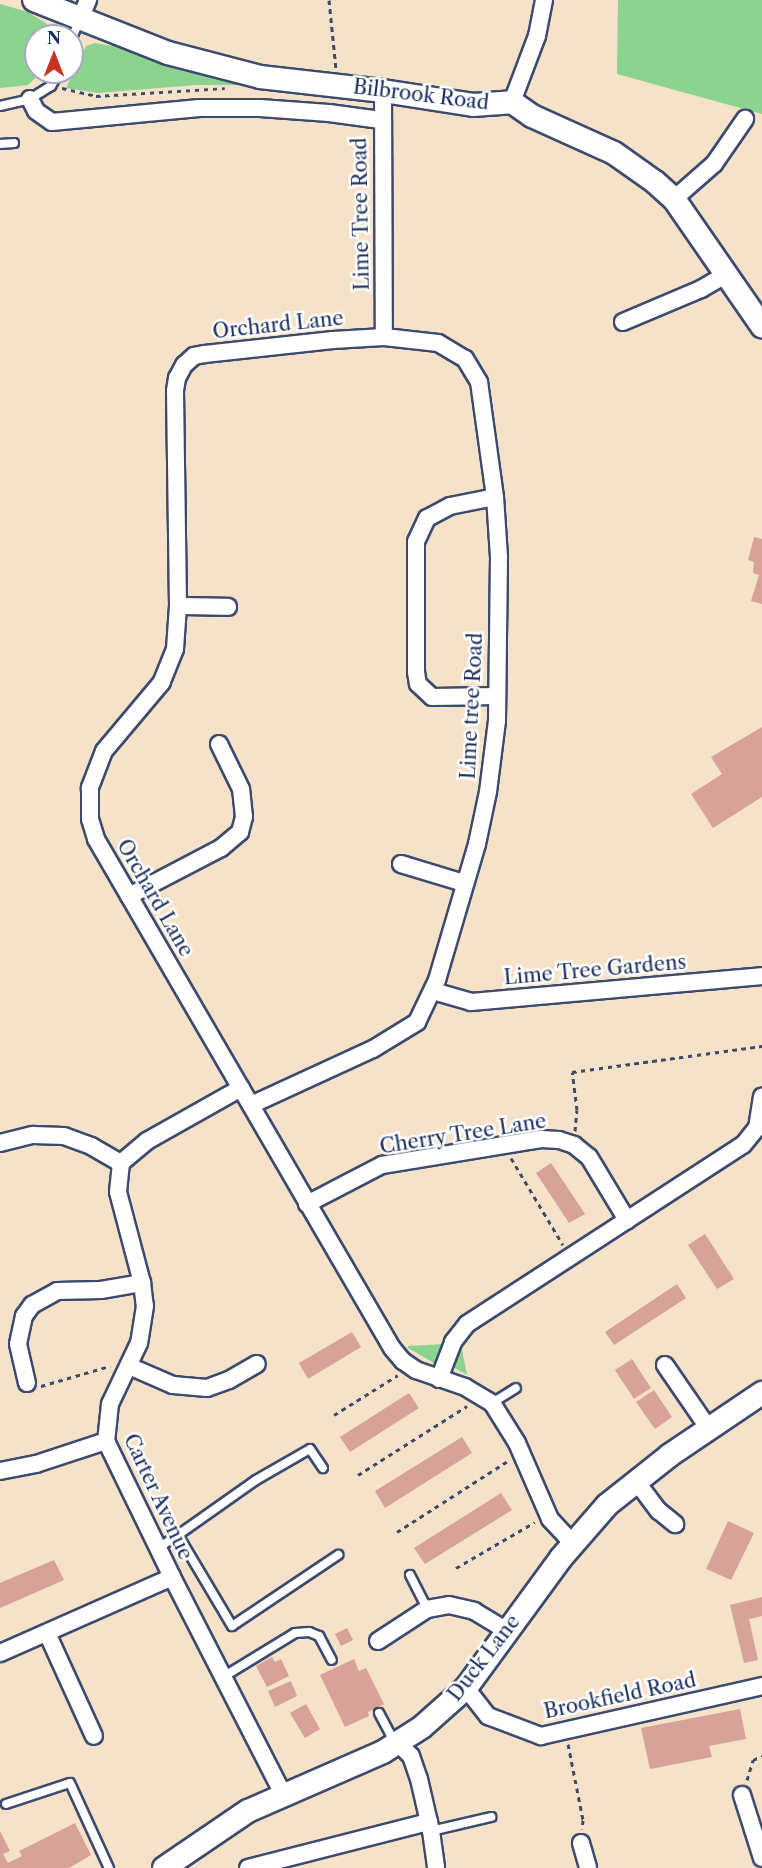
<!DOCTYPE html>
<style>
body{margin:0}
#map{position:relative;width:762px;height:1868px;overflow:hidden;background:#f5e2c8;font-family:"Libre Caslon Text",serif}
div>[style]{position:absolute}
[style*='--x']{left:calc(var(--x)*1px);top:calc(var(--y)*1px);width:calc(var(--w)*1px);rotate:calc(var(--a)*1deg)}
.green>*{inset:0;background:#8bd38f}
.building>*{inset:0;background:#d6a29a}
.path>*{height:3px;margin-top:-1.5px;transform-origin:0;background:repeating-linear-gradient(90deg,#3c4a6e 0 4.5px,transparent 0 9px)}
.roads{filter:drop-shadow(2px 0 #3c4a6e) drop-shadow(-2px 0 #3c4a6e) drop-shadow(0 2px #3c4a6e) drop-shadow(0 -2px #3c4a6e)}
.lane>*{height:8px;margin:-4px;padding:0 4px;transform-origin:4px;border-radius:4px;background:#fff}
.street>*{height:16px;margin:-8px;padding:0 8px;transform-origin:8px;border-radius:8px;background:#fff}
.secondary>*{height:22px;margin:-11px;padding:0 11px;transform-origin:11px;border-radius:11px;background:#fff}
span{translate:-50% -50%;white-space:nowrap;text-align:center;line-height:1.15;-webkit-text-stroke:5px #fff;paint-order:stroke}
.street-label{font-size:20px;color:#1b2f5e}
.north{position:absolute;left:24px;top:24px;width:60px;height:60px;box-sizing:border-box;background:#fff;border:2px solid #a4acbf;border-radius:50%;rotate:0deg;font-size:16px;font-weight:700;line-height:24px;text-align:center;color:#1b2f5e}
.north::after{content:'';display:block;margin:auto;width:21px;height:27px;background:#c8321e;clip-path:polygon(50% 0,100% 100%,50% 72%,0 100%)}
</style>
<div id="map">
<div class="green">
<div style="clip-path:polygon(618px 0,762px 0,762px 114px,617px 74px)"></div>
<div style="clip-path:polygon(0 4px,28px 12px,47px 24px,47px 36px,36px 36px,36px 72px,42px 72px,28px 85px,0 88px)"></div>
<div style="clip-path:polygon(114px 41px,264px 85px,196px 85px,98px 93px,66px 88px,86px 46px,95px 43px,111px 46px)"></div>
<div style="clip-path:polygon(444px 1344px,434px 1363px,408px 1348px,408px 1346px)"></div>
<div style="clip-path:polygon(461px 1344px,467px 1375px,455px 1368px,453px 1363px,455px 1351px)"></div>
</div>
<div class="building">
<div style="clip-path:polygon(754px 537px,762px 539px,762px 604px,751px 601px,759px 575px,753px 573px,754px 562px,748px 560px)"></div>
<div style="clip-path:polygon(762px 727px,762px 797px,713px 828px,691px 794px,722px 774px,711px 757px)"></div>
<div style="clip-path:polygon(551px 1163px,585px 1214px,569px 1223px,536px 1173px)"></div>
<div style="clip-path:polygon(705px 1234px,734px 1279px,717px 1289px,688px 1245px)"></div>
<div style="clip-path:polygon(677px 1284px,686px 1298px,614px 1345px,605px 1332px)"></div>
<div style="clip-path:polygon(352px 1332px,361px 1347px,308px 1379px,299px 1363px)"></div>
<div style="clip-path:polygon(632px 1359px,651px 1388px,634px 1399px,615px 1370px)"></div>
<div style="clip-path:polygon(654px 1390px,672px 1417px,655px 1429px,636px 1402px)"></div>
<div style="clip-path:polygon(409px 1393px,419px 1408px,350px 1452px,340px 1437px)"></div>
<div style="clip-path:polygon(462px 1437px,472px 1453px,385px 1508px,375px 1491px)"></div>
<div style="clip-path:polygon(501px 1493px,512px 1510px,425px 1564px,414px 1548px)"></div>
<div style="clip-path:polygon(728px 1521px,754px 1533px,731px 1580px,706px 1569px)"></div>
<div style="clip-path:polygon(54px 1560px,64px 1580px,0 1608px,0 1583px)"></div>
<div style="clip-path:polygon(762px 1597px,762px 1616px,749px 1619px,758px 1660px,744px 1663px,730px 1605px)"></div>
<div style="clip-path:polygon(347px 1628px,353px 1640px,341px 1646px,335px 1634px)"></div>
<div style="clip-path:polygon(272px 1657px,275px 1662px,281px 1659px,289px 1676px,267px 1687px,256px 1666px)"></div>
<div style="clip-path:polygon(354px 1659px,359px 1671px,366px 1668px,384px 1704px,368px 1712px,369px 1716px,345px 1727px,320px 1675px)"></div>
<div style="clip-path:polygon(291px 1681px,297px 1696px,275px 1707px,268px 1691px)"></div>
<div style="clip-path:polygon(306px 1704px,320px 1729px,305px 1738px,290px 1713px)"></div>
<div style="clip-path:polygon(740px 1709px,746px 1739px,709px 1746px,712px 1757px,650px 1769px,641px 1728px)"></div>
<div style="clip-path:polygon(75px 1823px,91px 1855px,69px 1868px,0 1868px,0 1831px,10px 1851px,3px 1854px,8px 1863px,22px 1856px,19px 1851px)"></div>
</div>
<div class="path">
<div style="--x:329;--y:0;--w:69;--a:84.2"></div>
<div style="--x:62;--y:88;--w:35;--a:13"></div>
<div style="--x:96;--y:96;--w:129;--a:-3.5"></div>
<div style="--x:575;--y:1131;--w:21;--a:-85"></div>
<div style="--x:577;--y:1110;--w:38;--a:-97"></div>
<div style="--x:572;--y:1072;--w:192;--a:-7.8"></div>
<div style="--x:511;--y:1158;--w:101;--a:59.1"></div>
<div style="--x:41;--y:1386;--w:72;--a:-16.2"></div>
<div style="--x:334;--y:1415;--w:75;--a:-32"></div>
<div style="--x:358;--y:1475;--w:129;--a:-32.3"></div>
<div style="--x:397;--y:1532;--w:133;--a:-32.7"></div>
<div style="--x:456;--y:1568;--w:91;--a:-30.2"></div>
<div style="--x:568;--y:1744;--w:77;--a:78.8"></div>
<div style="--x:583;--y:1820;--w:9;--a:96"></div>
<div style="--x:747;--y:1780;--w:21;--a:-73"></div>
<div style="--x:753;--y:1760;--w:10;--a:-24"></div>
</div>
<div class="roads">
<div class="lane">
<div style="--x:72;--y:38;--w:21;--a:-67"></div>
<div style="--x:0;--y:106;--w:31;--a:-13"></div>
<div style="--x:30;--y:99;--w:25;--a:-32"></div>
<div style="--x:51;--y:86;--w:16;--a:-60"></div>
<div style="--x:0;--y:144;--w:14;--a:-4"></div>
<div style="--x:492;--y:1403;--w:28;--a:-32"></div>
<div style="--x:178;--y:1535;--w:95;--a:-35.2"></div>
<div style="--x:256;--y:1480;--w:62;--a:-29.9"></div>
<div style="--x:310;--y:1449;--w:23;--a:56"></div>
<div style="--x:158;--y:1548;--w:24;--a:-33"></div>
<div style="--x:178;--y:1535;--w:106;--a:59.3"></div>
<div style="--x:232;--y:1626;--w:128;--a:-33.8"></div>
<div style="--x:410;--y:1575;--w:38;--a:63"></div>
<div style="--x:223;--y:1677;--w:84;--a:-31.4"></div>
<div style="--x:295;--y:1633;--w:14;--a:-4"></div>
<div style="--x:309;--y:1632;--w:11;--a:22"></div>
<div style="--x:319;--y:1636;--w:27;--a:62"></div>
<div style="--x:379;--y:1713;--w:26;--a:62"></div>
<div style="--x:391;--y:1736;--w:9;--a:49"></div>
<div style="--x:6;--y:1804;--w:67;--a:-18.2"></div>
<div style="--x:70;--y:1783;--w:94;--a:65.4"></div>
<div style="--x:431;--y:1831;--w:62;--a:-13.1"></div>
</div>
<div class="street">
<div style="--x:80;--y:19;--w:21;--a:-67"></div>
<div style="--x:383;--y:91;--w:246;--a:89.8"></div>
<div style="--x:30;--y:99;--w:13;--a:63"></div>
<div style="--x:36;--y:111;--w:19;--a:35"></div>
<div style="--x:52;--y:122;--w:148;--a:-5.4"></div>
<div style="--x:199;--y:108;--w:61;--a:0"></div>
<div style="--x:260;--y:108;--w:69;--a:4.1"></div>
<div style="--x:329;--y:113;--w:52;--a:7.7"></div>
<div style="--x:512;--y:102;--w:71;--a:-69.3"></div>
<div style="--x:537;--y:36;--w:37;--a:-79"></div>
<div style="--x:674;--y:199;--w:53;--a:-41.2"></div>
<div style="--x:714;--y:164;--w:55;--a:-55.4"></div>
<div style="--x:623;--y:322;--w:85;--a:-22.9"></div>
<div style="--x:701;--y:289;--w:30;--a:-30"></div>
<div style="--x:495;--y:497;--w:46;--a:168.7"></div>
<div style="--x:450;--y:506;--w:26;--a:152"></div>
<div style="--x:427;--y:518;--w:26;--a:115"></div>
<div style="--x:416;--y:542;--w:130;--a:90"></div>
<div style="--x:416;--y:672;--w:12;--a:81"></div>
<div style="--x:418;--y:684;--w:19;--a:43"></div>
<div style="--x:432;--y:697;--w:65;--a:-0.9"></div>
<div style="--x:178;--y:606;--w:50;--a:1.1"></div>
<div style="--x:401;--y:864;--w:66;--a:16.8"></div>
<div style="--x:129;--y:896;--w:104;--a:-27.6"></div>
<div style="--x:221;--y:848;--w:25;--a:-40"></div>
<div style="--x:240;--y:832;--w:16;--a:-75"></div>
<div style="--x:244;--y:817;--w:28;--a:-96"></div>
<div style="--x:241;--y:789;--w:50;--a:-116.1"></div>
<div style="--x:433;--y:991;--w:40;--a:16"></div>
<div style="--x:471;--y:1002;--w:292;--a:-5.1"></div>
<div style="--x:241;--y:1088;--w:108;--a:150.6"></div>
<div style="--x:147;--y:1141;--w:34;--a:140"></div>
<div style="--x:121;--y:1163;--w:29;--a:96"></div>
<div style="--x:118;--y:1192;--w:94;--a:75.2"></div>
<div style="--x:142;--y:1283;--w:23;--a:83"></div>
<div style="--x:145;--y:1306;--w:37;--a:99"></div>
<div style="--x:139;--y:1343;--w:68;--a:115.4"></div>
<div style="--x:110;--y:1404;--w:37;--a:96"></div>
<div style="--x:106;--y:1441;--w:151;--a:64.1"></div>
<div style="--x:172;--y:1577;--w:244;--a:62.9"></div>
<div style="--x:251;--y:1105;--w:134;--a:-24.7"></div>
<div style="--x:373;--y:1049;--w:52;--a:-31.5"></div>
<div style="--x:417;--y:1022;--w:47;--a:-64.5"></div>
<div style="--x:437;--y:980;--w:142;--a:-73.6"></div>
<div style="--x:477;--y:844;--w:53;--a:-78.1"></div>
<div style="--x:488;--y:792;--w:72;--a:-82.8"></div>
<div style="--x:497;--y:721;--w:164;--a:-89.3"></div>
<div style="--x:499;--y:557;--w:60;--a:-93.8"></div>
<div style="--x:495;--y:497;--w:116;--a:-97.9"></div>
<div style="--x:479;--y:382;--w:27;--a:-121"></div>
<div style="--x:465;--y:359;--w:31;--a:-149"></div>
<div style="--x:438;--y:343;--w:54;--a:-173.7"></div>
<div style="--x:384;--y:337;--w:51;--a:176.6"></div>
<div style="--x:333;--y:340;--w:129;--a:173.8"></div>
<div style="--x:205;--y:354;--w:11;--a:170"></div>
<div style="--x:194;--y:356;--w:13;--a:138"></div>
<div style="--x:184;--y:365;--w:15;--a:118"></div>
<div style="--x:177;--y:378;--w:13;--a:99"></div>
<div style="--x:175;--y:391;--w:215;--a:89.2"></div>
<div style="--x:178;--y:606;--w:43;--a:94"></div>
<div style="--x:175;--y:649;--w:35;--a:112"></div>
<div style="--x:162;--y:682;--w:90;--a:130"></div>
<div style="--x:104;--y:751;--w:40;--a:111"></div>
<div style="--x:90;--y:788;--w:31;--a:90"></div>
<div style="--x:90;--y:819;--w:21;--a:73"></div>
<div style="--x:96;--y:839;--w:589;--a:59.82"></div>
<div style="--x:392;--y:1348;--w:17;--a:50"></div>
<div style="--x:403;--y:1361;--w:16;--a:35"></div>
<div style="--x:416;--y:1370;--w:52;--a:19.1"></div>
<div style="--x:465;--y:1387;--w:31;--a:31"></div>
<div style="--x:492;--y:1403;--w:47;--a:58"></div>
<div style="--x:517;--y:1443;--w:83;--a:66.5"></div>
<div style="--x:550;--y:1519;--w:33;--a:47"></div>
<div style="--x:0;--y:1143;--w:34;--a:-14"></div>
<div style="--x:33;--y:1135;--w:31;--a:2"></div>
<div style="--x:64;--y:1136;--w:29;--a:20"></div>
<div style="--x:91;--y:1146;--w:34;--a:30"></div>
<div style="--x:307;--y:1204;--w:85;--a:-27.5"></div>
<div style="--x:382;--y:1165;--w:161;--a:-9.3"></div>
<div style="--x:541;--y:1139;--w:18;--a:3"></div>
<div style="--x:559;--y:1140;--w:16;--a:18"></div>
<div style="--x:574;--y:1145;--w:19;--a:39"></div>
<div style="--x:589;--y:1157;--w:74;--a:58.9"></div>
<div style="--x:665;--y:1365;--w:78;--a:55.5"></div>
<div style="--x:129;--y:1366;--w:48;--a:23.4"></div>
<div style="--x:173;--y:1385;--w:34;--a:5"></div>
<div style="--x:207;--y:1388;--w:23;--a:-20"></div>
<div style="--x:229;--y:1380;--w:32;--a:-30"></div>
<div style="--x:439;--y:1379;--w:40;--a:-69"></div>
<div style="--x:453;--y:1342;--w:23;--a:-52"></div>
<div style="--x:467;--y:1324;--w:329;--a:-33"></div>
<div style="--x:743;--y:1145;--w:22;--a:-51"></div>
<div style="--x:757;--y:1128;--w:32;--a:-81"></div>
<div style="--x:27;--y:1383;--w:40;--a:-103"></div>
<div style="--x:18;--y:1344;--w:29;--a:-78"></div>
<div style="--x:24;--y:1316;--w:14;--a:-54"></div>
<div style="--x:32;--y:1305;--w:29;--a:-29"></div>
<div style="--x:57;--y:1291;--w:44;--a:-1.3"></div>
<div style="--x:101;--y:1290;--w:42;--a:-9.7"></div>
<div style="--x:0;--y:1471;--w:37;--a:-11"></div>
<div style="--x:36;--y:1464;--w:74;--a:-18.2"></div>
<div style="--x:636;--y:1481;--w:38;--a:53"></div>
<div style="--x:659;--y:1511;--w:21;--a:39"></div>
<div style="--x:47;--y:1633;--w:113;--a:65.5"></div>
<div style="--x:378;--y:1641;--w:59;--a:-33.1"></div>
<div style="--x:427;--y:1609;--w:22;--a:-10"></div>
<div style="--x:449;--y:1605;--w:26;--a:13"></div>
<div style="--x:474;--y:1611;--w:39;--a:31"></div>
<div style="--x:0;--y:1653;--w:188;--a:-23.8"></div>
<div style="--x:466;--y:1688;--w:36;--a:52"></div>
<div style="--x:488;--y:1716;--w:57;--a:20.7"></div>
<div style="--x:541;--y:1736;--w:227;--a:-12.7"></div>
<div style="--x:398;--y:1743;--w:18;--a:45"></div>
<div style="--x:411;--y:1756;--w:24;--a:71"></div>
<div style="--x:419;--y:1779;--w:53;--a:77"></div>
<div style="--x:431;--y:1831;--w:37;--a:82"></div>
<div style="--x:742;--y:1795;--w:66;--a:72.4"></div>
<div style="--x:581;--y:1843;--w:26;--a:74"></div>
<div style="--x:248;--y:1868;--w:187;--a:-14.3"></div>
</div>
<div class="secondary">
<div style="--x:34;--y:0;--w:144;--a:21.6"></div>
<div style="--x:168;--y:53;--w:95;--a:14.6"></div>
<div style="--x:260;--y:77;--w:124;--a:6.5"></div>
<div style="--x:383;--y:91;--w:91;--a:8.8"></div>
<div style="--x:473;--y:105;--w:39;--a:-4"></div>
<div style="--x:512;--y:102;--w:24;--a:35"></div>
<div style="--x:532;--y:116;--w:90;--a:24.3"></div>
<div style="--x:614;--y:153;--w:50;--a:35.3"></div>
<div style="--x:655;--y:182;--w:25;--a:42"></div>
<div style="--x:674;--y:199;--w:155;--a:55.3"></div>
<div style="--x:164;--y:1868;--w:102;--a:-34.2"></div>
<div style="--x:248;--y:1811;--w:147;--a:-23.6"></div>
<div style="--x:383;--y:1752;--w:46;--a:-32.7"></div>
<div style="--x:422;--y:1727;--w:59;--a:-41.6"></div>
<div style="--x:466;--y:1688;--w:161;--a:-53.8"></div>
<div style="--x:561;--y:1558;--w:70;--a:-49"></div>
<div style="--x:607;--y:1505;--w:80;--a:-38.4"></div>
<div style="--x:670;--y:1455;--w:111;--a:-34"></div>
</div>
</div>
<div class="street-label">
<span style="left:421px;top:95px;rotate:7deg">Bilbrook Road</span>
<span style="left:361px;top:214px;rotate:-91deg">Lime Tree Road</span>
<span style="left:278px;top:325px;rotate:-6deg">Orchard Lane</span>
<span style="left:472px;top:706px;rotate:-87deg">Lime tree Road</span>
<span style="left:155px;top:898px;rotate:60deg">Orchard Lane</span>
<span style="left:595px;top:970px;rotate:-5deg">Lime Tree Gardens</span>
<span style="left:463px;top:1134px;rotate:-9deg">Cherry Tree Lane</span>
<span style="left:158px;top:1497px;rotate:65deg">Carter Avenue</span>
<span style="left:484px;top:1658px;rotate:-52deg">Duck Lane</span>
<span style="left:620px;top:1696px;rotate:-12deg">Brookfield Road</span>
</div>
<div class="north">N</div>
</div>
